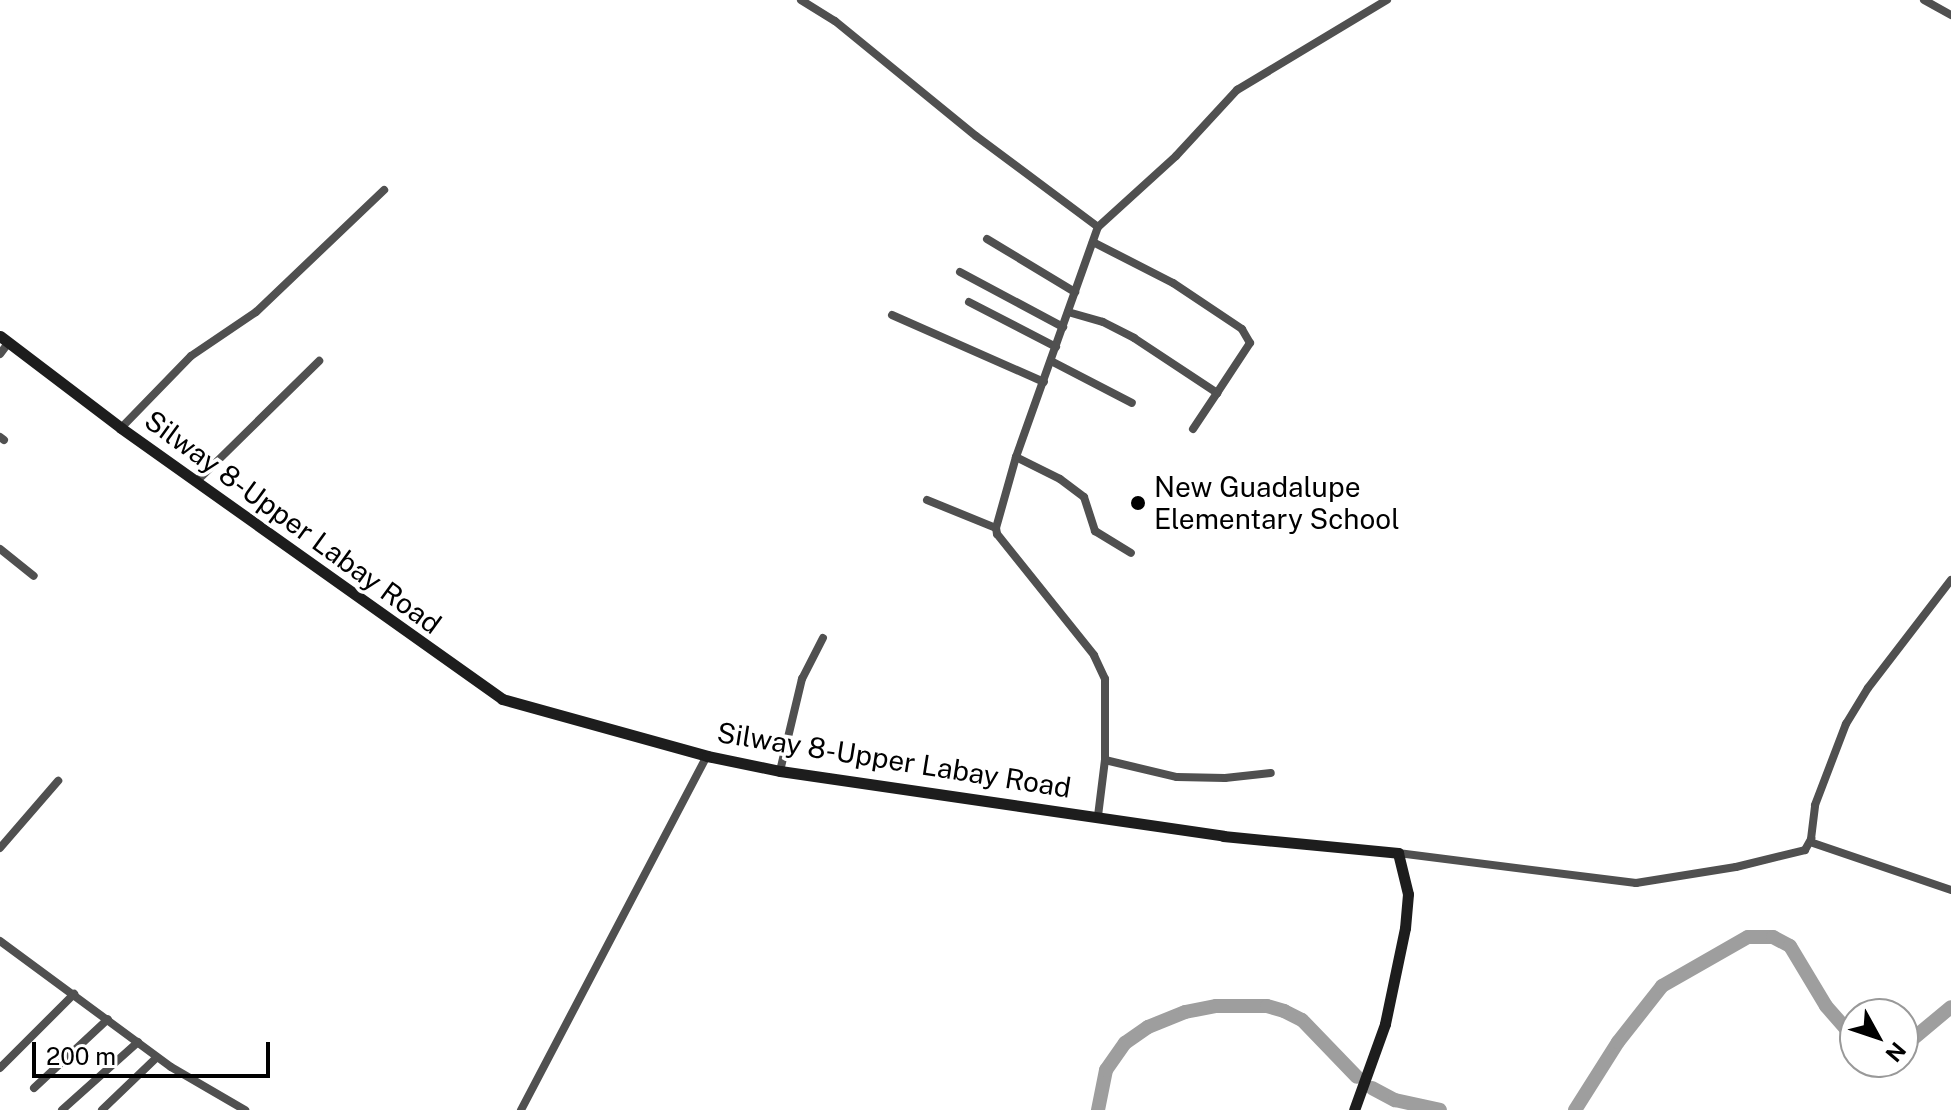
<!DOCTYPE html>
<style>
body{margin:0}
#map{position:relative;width:1951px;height:1110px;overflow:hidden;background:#fff;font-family:"Public Sans",sans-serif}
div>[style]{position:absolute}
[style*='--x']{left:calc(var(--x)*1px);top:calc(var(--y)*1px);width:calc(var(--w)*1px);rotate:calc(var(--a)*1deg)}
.river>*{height:14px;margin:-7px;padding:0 7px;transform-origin:7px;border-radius:7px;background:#9e9e9e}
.street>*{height:8px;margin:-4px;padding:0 4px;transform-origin:4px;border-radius:4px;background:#505050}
.secondary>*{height:11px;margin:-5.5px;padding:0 5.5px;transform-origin:5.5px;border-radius:5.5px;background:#1d1d1d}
.dots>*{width:22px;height:22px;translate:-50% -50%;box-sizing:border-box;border:4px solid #fff;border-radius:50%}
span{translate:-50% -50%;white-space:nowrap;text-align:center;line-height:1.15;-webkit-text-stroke:7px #fff;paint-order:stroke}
.poi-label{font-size:28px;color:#000}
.left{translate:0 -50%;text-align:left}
.street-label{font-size:28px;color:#000}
.north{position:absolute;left:1839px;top:998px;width:80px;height:80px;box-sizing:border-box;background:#fff;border:2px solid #999;border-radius:50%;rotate:130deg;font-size:22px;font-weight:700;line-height:32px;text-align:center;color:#000}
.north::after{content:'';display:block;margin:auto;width:28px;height:36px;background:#000;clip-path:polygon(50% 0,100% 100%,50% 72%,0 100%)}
.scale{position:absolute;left:32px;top:1042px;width:238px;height:36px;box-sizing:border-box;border:4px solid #000;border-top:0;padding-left:10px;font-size:24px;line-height:28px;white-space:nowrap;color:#000;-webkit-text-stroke:6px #fff;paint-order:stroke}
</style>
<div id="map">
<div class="river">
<div style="--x:1903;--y:1047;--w:62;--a:-39.8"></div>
<div style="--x:1372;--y:1088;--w:26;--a:28"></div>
<div style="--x:1395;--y:1100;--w:46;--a:12.5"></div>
<div style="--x:1098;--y:1110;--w:41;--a:-78.7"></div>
<div style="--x:1106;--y:1070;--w:33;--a:-55"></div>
<div style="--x:1125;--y:1043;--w:28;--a:-35"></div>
<div style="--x:1148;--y:1027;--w:40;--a:-22"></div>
<div style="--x:1185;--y:1012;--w:32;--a:-11"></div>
<div style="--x:1216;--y:1006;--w:51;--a:0"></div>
<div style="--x:1267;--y:1006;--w:18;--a:16"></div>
<div style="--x:1284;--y:1011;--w:20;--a:27"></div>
<div style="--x:1302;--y:1020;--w:79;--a:46"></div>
<div style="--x:1575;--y:1110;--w:80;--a:-57.7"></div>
<div style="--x:1618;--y:1042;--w:71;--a:-51.8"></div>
<div style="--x:1662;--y:986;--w:99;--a:-29.7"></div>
<div style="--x:1748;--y:937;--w:25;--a:0"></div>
<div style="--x:1773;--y:937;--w:19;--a:28"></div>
<div style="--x:1790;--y:946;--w:70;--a:59"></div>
<div style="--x:1826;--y:1006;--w:44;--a:48.7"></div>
</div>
<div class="street">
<div style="--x:801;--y:0;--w:40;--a:32"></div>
<div style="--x:835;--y:21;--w:182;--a:39.2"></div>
<div style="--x:976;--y:136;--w:152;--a:36.7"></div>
<div style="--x:1924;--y:0;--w:31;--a:29"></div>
<div style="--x:987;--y:239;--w:103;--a:31.1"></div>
<div style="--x:960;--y:272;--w:117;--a:28.1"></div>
<div style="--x:969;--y:302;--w:98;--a:27.3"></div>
<div style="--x:1068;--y:312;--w:36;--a:16"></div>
<div style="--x:1103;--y:322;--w:35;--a:27"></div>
<div style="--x:1134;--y:338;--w:100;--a:33.5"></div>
<div style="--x:1217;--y:393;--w:60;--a:-56.6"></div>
<div style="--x:1250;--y:343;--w:16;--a:-120"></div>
<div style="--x:1242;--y:329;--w:83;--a:-146.3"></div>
<div style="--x:1173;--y:283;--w:90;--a:-152.9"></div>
<div style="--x:892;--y:315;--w:166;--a:23.8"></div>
<div style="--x:0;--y:354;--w:15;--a:-53"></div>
<div style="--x:1051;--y:361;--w:91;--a:27.4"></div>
<div style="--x:121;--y:428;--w:100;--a:-45.8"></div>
<div style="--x:191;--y:356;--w:78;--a:-34.1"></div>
<div style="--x:256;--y:312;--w:177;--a:-43.6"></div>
<div style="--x:1193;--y:429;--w:43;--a:-56.3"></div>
<div style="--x:0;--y:437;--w:5;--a:37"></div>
<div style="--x:1016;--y:457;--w:49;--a:26.6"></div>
<div style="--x:1060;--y:479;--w:30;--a:37"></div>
<div style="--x:1084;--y:497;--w:36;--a:72"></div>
<div style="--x:1095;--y:531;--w:42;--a:31.4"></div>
<div style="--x:198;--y:480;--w:170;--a:-44.5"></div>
<div style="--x:927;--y:500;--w:74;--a:22.1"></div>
<div style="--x:0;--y:549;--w:43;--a:38.5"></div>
<div style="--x:1105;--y:760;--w:74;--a:13.3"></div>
<div style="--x:1177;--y:777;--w:48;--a:1.2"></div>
<div style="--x:1225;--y:778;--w:46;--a:-6.2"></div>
<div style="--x:780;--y:771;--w:95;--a:-76.6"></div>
<div style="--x:802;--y:679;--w:46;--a:-62.9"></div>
<div style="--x:1098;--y:816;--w:56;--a:-82.9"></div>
<div style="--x:1105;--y:760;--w:81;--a:-90"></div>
<div style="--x:1105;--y:679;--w:26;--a:-115"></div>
<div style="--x:1094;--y:655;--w:155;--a:-128.7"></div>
<div style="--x:997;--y:534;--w:6;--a:-99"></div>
<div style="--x:996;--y:528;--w:74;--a:-74.3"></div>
<div style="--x:1016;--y:457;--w:244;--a:-70.4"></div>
<div style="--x:1098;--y:227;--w:105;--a:-42.3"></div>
<div style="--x:1176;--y:156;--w:90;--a:-47.3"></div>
<div style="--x:1237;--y:90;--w:175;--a:-31"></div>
<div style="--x:1810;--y:842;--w:149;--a:18.8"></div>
<div style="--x:0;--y:848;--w:89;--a:-49.1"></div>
<div style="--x:1398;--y:853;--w:240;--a:7.2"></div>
<div style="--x:1636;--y:883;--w:101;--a:-9.1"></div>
<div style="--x:1736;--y:867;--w:71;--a:-13.8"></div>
<div style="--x:1805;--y:850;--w:13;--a:-61"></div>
<div style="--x:1811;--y:839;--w:34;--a:-83"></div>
<div style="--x:1815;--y:805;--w:87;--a:-69.1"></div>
<div style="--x:1846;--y:724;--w:42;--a:-58.6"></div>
<div style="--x:1868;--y:688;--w:136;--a:-52.5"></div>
<div style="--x:0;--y:941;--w:212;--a:36.4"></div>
<div style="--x:171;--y:1067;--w:86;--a:30.2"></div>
<div style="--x:0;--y:1068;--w:105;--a:-45"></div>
<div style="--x:34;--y:1088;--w:101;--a:-43"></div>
<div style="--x:62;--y:1110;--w:102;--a:-41.8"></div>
<div style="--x:102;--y:1110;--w:76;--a:-43.9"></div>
<div style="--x:521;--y:1110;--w:400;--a:-62.3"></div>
</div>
<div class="secondary">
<div style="--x:0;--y:336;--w:152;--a:37.2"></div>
<div style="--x:121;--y:428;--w:468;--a:35.4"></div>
<div style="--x:502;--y:699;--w:213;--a:15.5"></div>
<div style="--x:707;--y:756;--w:75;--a:11.6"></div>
<div style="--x:780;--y:771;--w:448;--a:8.3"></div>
<div style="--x:1223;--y:836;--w:176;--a:5.5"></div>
<div style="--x:1398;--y:853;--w:42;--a:76.3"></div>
<div style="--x:1408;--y:894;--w:34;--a:95"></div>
<div style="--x:1405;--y:928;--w:98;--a:101.8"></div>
<div style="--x:1385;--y:1024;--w:91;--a:109.8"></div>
</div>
<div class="dots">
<div style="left:1138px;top:503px;background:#000"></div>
</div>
<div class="poi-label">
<span class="left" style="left:1154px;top:503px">New Guadalupe<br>Elementary School</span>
</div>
<div class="street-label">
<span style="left:293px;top:522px;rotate:36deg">Silway 8-Upper Labay Road</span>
<span style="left:894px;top:760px;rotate:9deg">Silway 8-Upper Labay Road</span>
</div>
<div class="north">N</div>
<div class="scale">200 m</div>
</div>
